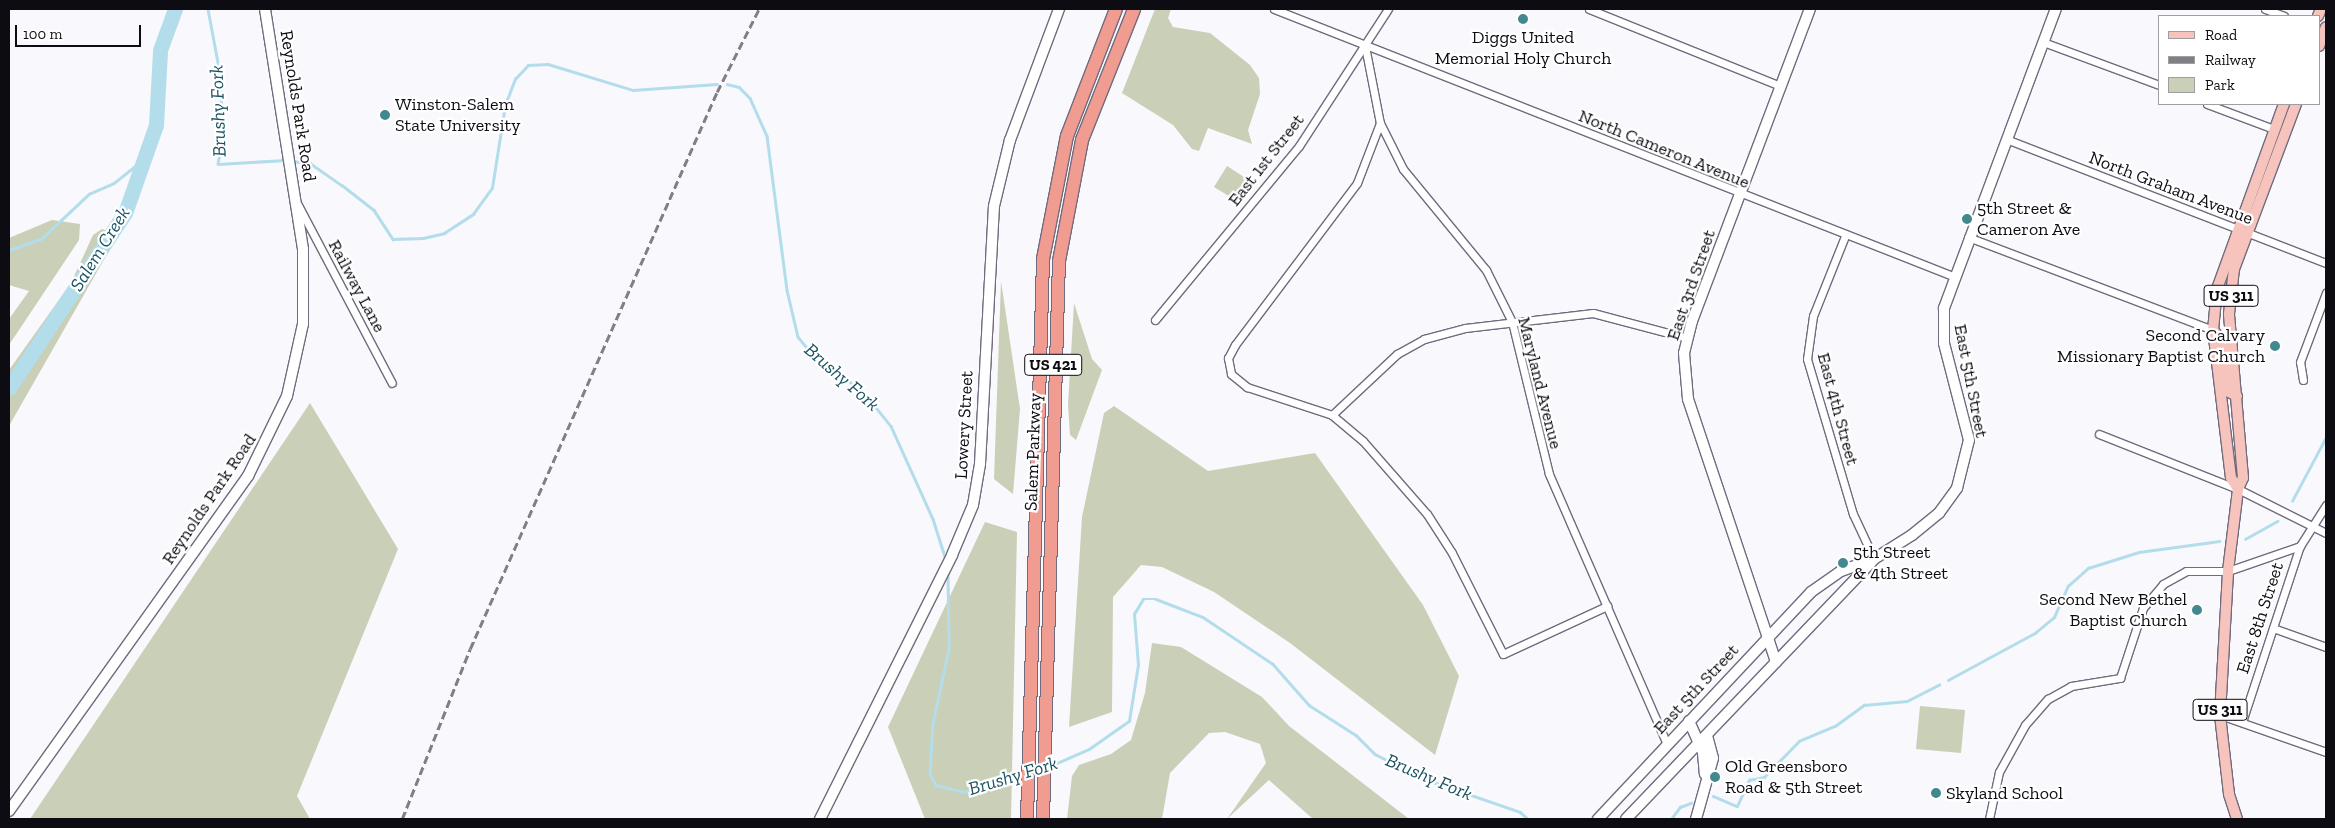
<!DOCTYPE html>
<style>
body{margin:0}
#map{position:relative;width:2335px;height:828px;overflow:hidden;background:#f9f8fc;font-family:"Zilla Slab",serif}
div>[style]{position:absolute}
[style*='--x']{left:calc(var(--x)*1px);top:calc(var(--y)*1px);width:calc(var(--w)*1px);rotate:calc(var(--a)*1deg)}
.green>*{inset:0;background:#cacfb7}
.stream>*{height:2.5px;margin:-1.25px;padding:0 1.25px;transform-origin:1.25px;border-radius:1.25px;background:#b3ddeb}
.river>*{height:15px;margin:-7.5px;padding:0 7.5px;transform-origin:7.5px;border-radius:7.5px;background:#b3ddeb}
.roads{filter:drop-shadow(1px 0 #706b7e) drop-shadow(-1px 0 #706b7e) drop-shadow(0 1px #706b7e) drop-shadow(0 -1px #706b7e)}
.street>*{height:7px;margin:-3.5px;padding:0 3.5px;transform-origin:3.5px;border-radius:3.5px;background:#fff}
.secondary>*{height:10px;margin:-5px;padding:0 5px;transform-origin:5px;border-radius:5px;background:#fff}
.primary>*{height:10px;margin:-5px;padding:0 5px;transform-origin:5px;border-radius:5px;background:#f6c4bd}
.highway>*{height:12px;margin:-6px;padding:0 6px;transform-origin:6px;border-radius:6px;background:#f09c91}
.rail>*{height:2.5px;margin-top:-1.25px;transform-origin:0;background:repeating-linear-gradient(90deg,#817f85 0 8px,transparent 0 12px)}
.dots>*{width:14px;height:14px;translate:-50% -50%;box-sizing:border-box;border:2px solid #fff;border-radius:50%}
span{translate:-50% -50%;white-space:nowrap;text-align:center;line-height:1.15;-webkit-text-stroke:4.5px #fff;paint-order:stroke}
.shield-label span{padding:1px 4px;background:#fff;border:1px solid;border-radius:4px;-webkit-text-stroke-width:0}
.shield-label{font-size:16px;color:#0e0c13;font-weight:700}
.poi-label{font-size:18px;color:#0e0c13}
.left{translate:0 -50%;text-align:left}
.right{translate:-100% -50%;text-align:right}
.street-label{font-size:18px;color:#0e0c13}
.water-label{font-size:19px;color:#1a5262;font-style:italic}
.frame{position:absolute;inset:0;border:10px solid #0e0c13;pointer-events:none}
.legend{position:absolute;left:2158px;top:15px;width:162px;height:90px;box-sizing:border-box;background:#fff;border:1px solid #9f9ea1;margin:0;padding:6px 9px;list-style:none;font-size:15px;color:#0e0c13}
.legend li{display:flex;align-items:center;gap:10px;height:25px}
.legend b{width:25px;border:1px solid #9f9ea1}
.scale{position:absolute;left:15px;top:25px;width:126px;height:22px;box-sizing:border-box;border:2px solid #0e0c13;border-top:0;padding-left:6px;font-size:15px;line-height:18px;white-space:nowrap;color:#0e0c13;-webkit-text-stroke:4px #fff;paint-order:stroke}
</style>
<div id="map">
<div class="green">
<div style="clip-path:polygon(1155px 9px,1171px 9px,1168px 18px,1173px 27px,1210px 33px,1250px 65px,1259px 78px,1260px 94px,1248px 130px,1252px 144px,1208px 128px,1199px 151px,1192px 149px,1173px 125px,1122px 93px)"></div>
<div style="clip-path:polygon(1227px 166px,1250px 181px,1237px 201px,1214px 187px)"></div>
<div style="clip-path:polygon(52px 220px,80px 224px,79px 240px,9px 345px,9px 319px,29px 291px,9px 285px,9px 238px)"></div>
<div style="clip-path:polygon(102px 229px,118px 235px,9px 426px,9px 370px,71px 283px,93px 235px)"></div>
<div style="clip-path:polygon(1001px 281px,1020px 409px,1013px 494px,994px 479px)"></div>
<div style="clip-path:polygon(1074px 303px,1092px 359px,1102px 370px,1076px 440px,1070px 435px,1068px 405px)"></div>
<div style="clip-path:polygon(310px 403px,398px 549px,297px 796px,310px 819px,30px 819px)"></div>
<div style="clip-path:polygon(1114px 406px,1208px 471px,1315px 453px,1423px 605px,1459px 676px,1435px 755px,1290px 643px,1214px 592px,1162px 567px,1141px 565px,1113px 597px,1112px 712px,1069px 727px,1082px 517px,1104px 413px)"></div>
<div style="clip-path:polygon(985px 522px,1017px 532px,1011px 819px,925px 819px,888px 727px)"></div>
<div style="clip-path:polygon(1152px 643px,1181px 647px,1262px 697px,1289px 726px,1409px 819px,1313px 819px,1269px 780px,1227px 819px,1266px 763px,1260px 744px,1225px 732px,1209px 733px,1170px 773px,1162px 819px,1067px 819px,1072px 776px,1079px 765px,1111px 754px,1131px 740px,1145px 693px)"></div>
<div style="clip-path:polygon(1920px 706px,1965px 710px,1961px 753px,1916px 749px)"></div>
</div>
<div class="stream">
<div style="--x:208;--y:9;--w:65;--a:79.4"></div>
<div style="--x:220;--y:73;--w:65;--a:87.4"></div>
<div style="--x:223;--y:138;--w:26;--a:101"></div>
<div style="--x:218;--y:164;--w:68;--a:-3.4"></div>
<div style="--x:727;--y:84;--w:12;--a:14"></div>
<div style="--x:739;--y:87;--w:16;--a:45"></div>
<div style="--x:750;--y:98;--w:42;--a:65.9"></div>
<div style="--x:767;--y:136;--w:155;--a:82.6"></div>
<div style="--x:787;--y:290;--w:48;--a:76.8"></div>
<div style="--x:798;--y:337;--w:30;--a:50"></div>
<div style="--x:817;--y:360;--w:53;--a:33.4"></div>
<div style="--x:861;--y:389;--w:48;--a:51"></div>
<div style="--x:891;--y:426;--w:102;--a:65.7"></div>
<div style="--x:933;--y:519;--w:43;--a:72.4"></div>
<div style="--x:292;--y:161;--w:18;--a:6"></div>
<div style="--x:310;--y:163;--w:39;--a:35"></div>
<div style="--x:342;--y:185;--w:41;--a:38"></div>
<div style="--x:374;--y:210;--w:35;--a:57"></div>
<div style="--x:393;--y:239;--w:30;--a:-2"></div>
<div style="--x:423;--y:238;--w:22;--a:-13"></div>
<div style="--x:444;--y:233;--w:35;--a:-33"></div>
<div style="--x:473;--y:214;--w:32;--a:-54"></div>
<div style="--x:492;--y:188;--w:84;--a:-81.1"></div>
<div style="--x:505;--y:105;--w:28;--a:-69"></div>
<div style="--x:515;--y:79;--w:19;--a:-47"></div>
<div style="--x:528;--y:65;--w:20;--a:-3"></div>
<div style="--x:548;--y:64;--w:89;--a:17"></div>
<div style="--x:633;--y:90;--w:84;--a:-4.1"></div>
<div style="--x:9;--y:250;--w:34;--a:-19"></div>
<div style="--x:41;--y:239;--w:66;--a:-43.2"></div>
<div style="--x:89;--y:194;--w:27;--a:-24"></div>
<div style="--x:114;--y:183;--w:45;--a:-38.7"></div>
<div style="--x:2292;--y:501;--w:72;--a:-62"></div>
<div style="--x:2245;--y:539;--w:37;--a:-29"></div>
<div style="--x:948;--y:573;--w:76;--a:89.2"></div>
<div style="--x:949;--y:649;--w:77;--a:102"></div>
<div style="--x:933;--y:724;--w:50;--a:93.4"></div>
<div style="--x:930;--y:774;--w:13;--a:61"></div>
<div style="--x:936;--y:785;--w:29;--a:14"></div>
<div style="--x:964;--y:792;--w:62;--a:-14.9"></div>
<div style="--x:1948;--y:680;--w:99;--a:-28.4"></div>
<div style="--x:2035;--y:633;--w:25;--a:-40"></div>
<div style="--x:2054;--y:617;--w:34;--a:-66"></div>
<div style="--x:2068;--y:586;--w:27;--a:-42"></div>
<div style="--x:2088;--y:568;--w:53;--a:-17.4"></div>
<div style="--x:2139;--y:552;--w:81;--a:-7.8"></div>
<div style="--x:1048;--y:767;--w:45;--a:-23.7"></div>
<div style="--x:1089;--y:749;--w:49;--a:-35"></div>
<div style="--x:1129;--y:721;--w:57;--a:-80.9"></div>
<div style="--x:1138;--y:665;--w:51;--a:-94.5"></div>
<div style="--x:1134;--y:614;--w:17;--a:-59"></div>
<div style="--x:1143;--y:599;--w:13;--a:0"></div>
<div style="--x:1156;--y:599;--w:50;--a:21"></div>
<div style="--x:1203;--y:617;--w:84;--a:33.9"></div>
<div style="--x:1273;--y:664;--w:55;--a:48.7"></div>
<div style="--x:1309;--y:705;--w:56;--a:32.6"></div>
<div style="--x:1356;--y:735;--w:27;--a:45"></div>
<div style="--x:1375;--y:754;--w:53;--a:27.1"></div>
<div style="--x:1422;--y:778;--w:104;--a:19.1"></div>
<div style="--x:1520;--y:812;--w:11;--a:41"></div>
<div style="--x:1713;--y:796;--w:26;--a:23"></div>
<div style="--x:1737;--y:806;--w:29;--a:-65"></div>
<div style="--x:1749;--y:780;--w:15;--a:-11"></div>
<div style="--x:1764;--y:777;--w:50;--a:-45.8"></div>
<div style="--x:1799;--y:741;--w:39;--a:-23"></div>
<div style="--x:1835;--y:726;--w:36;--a:-36"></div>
<div style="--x:1864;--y:705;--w:43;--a:-5.3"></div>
<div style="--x:1907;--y:701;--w:36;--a:-27"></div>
<div style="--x:1671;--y:819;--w:15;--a:-53"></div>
<div style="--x:1680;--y:807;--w:12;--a:-20"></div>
</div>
<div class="river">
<div style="--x:9;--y:388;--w:210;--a:-56.5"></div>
<div style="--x:125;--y:213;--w:93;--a:-70.6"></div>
<div style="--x:156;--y:125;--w:75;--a:-86.9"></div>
<div style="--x:160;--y:50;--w:44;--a:-69.9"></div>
</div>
<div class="roads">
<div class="street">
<div style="--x:1274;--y:9;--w:730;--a:21.47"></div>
<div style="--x:1589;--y:9;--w:207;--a:21.9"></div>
<div style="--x:2265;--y:9;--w:20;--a:20"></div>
<div style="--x:2043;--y:42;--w:124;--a:20.3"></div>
<div style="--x:1365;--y:46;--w:78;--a:79"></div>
<div style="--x:1380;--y:123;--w:51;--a:63.4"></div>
<div style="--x:1403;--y:169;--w:131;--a:50.6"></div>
<div style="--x:1486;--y:270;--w:58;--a:63.4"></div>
<div style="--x:1512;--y:322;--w:156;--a:76.3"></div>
<div style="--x:1549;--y:474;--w:295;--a:66.4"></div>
<div style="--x:2207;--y:104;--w:72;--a:20.5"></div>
<div style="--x:1380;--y:123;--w:64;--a:111"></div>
<div style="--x:1357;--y:183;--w:203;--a:127"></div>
<div style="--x:1235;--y:345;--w:15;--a:118"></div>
<div style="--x:1228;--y:358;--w:16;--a:79"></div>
<div style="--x:1231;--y:374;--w:21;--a:39"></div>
<div style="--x:1247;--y:387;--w:89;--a:18.2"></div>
<div style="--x:1332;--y:415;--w:40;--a:40"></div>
<div style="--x:1363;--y:441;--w:97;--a:48.8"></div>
<div style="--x:1427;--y:514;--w:46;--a:57.3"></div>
<div style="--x:1452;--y:553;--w:113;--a:63.2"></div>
<div style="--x:1503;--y:654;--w:115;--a:-24.8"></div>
<div style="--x:2006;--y:139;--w:343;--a:21.2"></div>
<div style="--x:298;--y:205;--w:201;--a:62.2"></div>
<div style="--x:1845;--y:236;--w:86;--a:111.8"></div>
<div style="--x:1813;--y:316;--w:43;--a:97.9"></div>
<div style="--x:1807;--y:359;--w:162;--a:73.5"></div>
<div style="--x:1853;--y:514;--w:50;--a:65"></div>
<div style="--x:1968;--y:237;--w:262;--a:20.8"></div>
<div style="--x:1155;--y:320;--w:226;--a:-50.4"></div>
<div style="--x:1299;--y:146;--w:163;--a:-57"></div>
<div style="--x:2303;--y:380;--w:18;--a:-99"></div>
<div style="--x:2300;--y:362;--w:74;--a:-69.4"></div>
<div style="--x:1332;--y:415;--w:89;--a:-43.2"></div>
<div style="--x:1397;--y:354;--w:31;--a:-29"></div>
<div style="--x:1424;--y:339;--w:42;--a:-15"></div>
<div style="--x:1465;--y:328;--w:129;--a:-6.7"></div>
<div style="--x:1593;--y:313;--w:97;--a:14.9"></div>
<div style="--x:2099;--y:434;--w:149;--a:21.6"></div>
<div style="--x:2238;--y:489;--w:98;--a:26.6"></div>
<div style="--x:2273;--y:628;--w:56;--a:19.7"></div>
<div style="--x:2220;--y:715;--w:112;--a:19.2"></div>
<div style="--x:2242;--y:722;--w:185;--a:-71.8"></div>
<div style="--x:2300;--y:546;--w:49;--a:-57.6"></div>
<div style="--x:1989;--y:819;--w:48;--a:-78"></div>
<div style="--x:1999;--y:772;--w:54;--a:-61"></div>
<div style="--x:2025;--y:725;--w:35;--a:-49"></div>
<div style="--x:2048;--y:699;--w:26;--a:-29"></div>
<div style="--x:2071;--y:686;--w:50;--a:-9.3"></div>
<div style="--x:2120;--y:678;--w:74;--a:-71.8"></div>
<div style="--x:2143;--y:608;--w:31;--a:-50"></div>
<div style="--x:2163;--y:584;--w:26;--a:-29"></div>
<div style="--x:2186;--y:571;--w:42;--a:0"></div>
<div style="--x:2228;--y:571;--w:76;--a:-19.1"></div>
</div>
<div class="secondary">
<div style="--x:1776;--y:662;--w:277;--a:-108.5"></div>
<div style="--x:1688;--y:399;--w:46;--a:-95"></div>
<div style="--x:1684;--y:353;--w:33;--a:-76"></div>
<div style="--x:1692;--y:321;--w:334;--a:-69.3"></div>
<div style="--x:1689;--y:721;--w:35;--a:66"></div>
<div style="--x:1703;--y:753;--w:21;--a:85"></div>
<div style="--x:9;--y:811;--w:412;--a:-54.5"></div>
<div style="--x:248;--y:476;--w:89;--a:-64"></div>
<div style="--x:287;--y:396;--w:74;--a:-77.5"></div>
<div style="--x:303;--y:324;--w:75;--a:-90"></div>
<div style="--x:303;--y:249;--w:243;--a:-99"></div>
<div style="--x:820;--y:819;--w:295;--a:-63.4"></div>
<div style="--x:952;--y:555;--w:54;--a:-67.2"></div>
<div style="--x:973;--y:505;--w:42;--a:-80.3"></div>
<div style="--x:980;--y:464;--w:258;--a:-86.9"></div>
<div style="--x:994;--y:206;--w:68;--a:-76.4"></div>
<div style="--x:1010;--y:140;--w:140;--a:-69.5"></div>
<div style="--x:1598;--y:819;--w:311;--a:-46.8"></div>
<div style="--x:1811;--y:592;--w:37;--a:-35"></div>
<div style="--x:1841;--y:571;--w:35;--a:-20"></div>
<div style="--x:1874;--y:559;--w:45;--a:-32.3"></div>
<div style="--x:1912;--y:535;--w:35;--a:-39"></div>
<div style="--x:1939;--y:513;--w:31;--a:-54"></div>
<div style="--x:1957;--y:488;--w:49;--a:-76"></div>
<div style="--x:1969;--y:440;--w:100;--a:-104.5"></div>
<div style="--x:1944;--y:343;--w:35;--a:-90"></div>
<div style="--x:1944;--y:308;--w:319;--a:-69.5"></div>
<div style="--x:1626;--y:819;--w:356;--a:-46.3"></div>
<div style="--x:1696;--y:819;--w:63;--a:-74.4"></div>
<div style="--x:1713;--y:758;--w:23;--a:-105"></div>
</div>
<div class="primary">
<div style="--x:2318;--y:16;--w:8;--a:-67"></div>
<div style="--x:2319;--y:46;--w:20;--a:-70"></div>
<div style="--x:2214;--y:331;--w:14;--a:54"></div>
<div style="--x:2222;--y:342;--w:50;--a:82"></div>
<div style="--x:2229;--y:392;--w:9;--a:27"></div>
<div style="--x:2238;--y:489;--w:13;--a:-122"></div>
<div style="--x:2231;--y:478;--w:149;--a:-96.9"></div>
<div style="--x:2213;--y:330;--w:41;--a:-84.4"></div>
<div style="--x:2217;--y:289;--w:197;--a:-70.1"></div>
<div style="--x:2237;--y:819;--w:26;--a:-108"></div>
<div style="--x:2229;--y:794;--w:80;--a:-96.5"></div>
<div style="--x:2220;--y:715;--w:144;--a:-86.8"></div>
<div style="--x:2228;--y:571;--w:83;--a:-83"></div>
<div style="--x:2238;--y:489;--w:12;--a:-66"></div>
<div style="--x:2243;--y:478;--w:165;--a:-94.9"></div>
<div style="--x:2229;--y:314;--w:45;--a:-83.7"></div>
<div style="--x:2234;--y:269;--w:176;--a:-69.4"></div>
</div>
<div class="highway">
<div style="--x:1027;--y:819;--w:560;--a:-88.36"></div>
<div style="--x:1043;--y:259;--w:125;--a:-79"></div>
<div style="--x:1067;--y:136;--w:136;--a:-68.9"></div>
<div style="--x:1043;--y:819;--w:558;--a:-88.36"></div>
<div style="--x:1059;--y:261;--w:123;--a:-79.2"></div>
<div style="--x:1082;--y:140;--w:141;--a:-68.3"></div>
</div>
</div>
<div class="rail">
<div style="--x:402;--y:819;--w:183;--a:-68.2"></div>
<div style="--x:470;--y:649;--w:609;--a:-66.09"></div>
<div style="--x:717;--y:92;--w:93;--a:-63.2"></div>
</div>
<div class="dots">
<div style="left:1523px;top:19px;background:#41898e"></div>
<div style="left:385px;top:115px;background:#41898e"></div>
<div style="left:1967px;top:219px;background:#41898e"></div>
<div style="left:2275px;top:346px;background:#41898e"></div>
<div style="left:1843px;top:563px;background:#41898e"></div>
<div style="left:2197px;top:610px;background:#41898e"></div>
<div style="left:1715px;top:777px;background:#41898e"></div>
<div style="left:1936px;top:793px;background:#41898e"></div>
</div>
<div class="shield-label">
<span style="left:2231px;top:296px">US 311</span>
<span style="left:1053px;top:365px">US 421</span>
<span style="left:2220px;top:710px">US 311</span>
</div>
<div class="poi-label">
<span style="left:1523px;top:48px">Diggs United<br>Memorial Holy Church</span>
<span class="left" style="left:395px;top:115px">Winston-Salem<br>State University</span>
<span class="left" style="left:1977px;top:219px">5th Street &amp;<br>Cameron Ave</span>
<span class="right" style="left:2265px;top:346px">Second Calvary<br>Missionary Baptist Church</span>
<span class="left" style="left:1853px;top:563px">5th Street<br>&amp; 4th Street</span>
<span class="right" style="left:2187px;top:610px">Second New Bethel<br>Baptist Church</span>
<span class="left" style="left:1725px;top:777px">Old Greensboro<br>Road &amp; 5th Street</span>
<span class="left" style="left:1946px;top:793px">Skyland School</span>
</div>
<div class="street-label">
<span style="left:298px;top:106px;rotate:81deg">Reynolds Park Road</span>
<span style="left:1664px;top:149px;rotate:22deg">North Cameron Avenue</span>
<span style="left:1266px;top:160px;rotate:-52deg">East 1st Street</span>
<span style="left:2171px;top:188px;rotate:21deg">North Graham Avenue</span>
<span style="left:1691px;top:285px;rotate:-71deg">East 3rd Street</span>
<span style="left:357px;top:286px;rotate:62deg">Railway Lane</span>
<span style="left:1971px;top:381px;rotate:79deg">East 5th Street</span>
<span style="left:1540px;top:383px;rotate:76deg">Maryland Avenue</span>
<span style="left:1838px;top:409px;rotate:75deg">East 4th Street</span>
<span style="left:964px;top:425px;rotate:-87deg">Lowery Street</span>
<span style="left:1033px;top:452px;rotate:-88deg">Salem Parkway</span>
<span style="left:209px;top:499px;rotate:-56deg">Reynolds Park Road</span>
<span style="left:2260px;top:618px;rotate:-72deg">East 8th Street</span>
<span style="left:1696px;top:689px;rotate:-47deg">East 5th Street</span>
</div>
<div class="water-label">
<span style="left:218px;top:111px;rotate:-92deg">Brushy Fork</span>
<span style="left:100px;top:249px;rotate:-58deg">Salem Creek</span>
<span style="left:842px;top:377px;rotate:41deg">Brushy Fork</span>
<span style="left:1013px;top:776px;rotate:-17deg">Brushy Fork</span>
<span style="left:1429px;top:777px;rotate:23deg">Brushy Fork</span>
</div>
<div class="frame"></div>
<ul class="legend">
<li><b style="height:6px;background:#f6c4bd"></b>Road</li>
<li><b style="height:6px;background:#817f85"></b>Railway</li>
<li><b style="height:14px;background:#cacfb7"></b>Park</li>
</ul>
<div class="scale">100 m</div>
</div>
